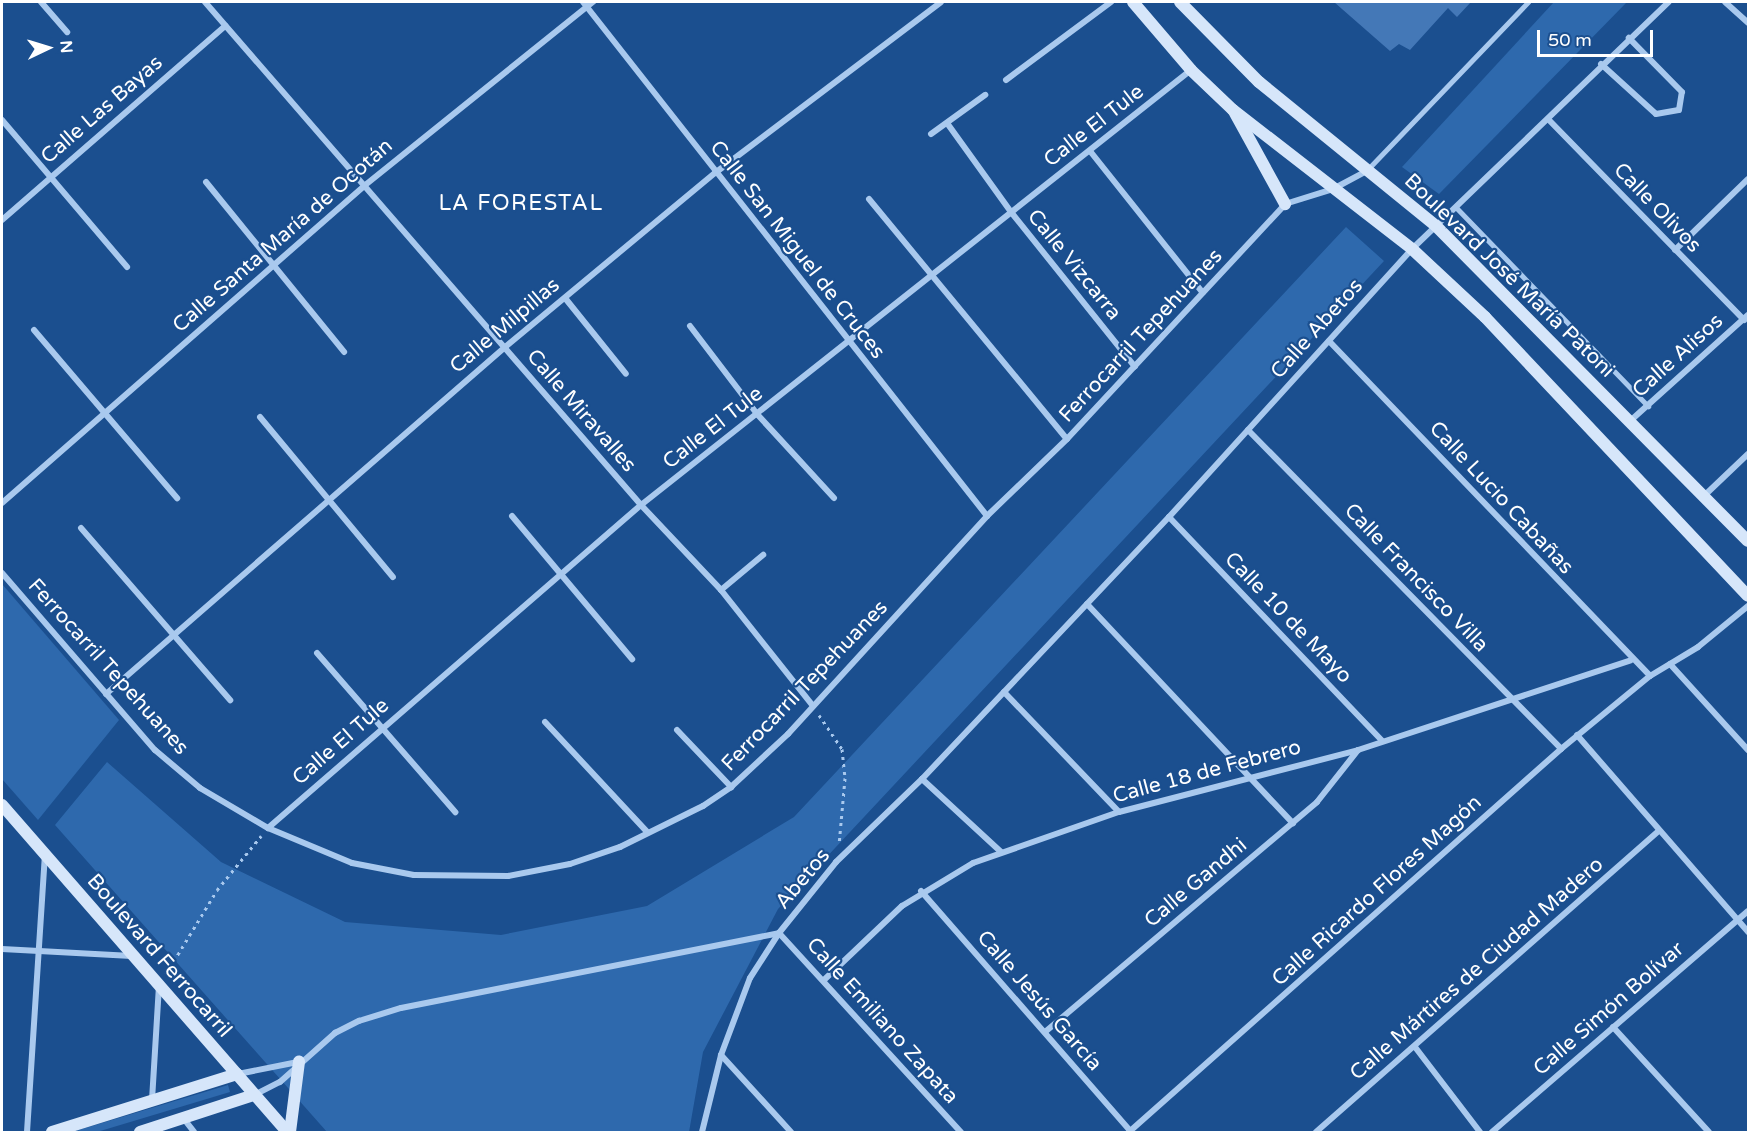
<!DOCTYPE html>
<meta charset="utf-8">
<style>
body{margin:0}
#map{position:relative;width:1750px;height:1134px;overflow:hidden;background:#1b4f8f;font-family:"Varela Round",sans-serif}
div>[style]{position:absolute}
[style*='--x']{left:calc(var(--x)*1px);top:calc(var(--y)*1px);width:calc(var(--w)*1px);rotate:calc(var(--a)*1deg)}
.green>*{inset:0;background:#2e69ad}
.building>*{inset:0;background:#4478b7}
.path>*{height:3px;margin-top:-1.5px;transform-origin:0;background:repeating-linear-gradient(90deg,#a9c9ee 0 3px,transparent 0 7.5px)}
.service>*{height:4.5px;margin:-2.25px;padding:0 2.25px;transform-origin:2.25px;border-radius:2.25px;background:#a9c9ee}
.minor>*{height:6px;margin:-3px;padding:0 3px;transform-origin:3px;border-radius:3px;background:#a9c9ee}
.secondary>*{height:12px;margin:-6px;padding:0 6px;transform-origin:6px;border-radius:6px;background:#d6e6fa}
span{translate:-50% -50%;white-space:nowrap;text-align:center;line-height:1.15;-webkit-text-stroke:4.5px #1b4f8f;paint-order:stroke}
.street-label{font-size:21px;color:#fff}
.neighbourhood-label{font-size:22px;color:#fff;letter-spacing:1.5px}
.frame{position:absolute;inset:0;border:3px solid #fff;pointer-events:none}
.north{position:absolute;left:18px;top:18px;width:60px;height:60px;-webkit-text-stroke:4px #1b4f8f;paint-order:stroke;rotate:86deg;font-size:16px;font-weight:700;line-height:24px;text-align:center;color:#fff}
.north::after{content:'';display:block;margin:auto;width:21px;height:27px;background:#fff;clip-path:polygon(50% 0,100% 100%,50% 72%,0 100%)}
.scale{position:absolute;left:1537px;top:30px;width:116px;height:27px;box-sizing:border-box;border:3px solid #fff;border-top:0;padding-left:8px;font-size:18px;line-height:21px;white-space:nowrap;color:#fff;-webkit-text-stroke:4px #1b4f8f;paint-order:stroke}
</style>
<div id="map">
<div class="green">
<div style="clip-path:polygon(1554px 2px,1627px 2px,1439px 194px,1402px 167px)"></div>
<div style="clip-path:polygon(1346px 227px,1384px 261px,778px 909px,703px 1052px,689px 1132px,327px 1132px,55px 825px,107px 762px,221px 862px,345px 922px,501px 935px,647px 906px,794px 817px)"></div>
<div style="clip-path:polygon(2px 584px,119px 720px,38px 820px,2px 779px)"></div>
<div style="clip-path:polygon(228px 1085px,230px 1092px,97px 1132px,72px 1132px)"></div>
</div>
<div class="building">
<div style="clip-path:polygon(1334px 2px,1471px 2px,1457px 17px,1448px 8px,1410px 50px,1399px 44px,1390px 51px)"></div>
</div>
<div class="path">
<div style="--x:819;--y:715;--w:41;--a:55.9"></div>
<div style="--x:842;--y:749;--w:29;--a:84"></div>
<div style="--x:845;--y:778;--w:67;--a:95.1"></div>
<div style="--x:166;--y:974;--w:98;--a:-58.7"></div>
<div style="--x:217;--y:890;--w:70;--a:-50.8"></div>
</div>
<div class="service">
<div style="--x:1368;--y:169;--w:231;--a:-46.2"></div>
<div style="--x:1456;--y:207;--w:277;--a:46"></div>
</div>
<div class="minor">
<div style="--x:41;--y:2;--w:40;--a:49"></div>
<div style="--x:205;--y:2;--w:666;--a:49.08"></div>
<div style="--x:641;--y:505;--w:117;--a:46.7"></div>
<div style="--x:721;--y:590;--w:148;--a:51.6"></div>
<div style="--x:583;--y:2;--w:654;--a:51.83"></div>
<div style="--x:1725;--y:2;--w:31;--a:42"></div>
<div style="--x:1601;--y:64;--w:74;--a:42.3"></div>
<div style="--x:1656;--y:114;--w:23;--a:-10"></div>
<div style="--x:1679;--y:110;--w:18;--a:-81"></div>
<div style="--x:1682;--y:92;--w:76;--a:-134.5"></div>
<div style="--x:1006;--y:80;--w:131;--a:-36.6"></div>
<div style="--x:1548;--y:119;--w:281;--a:45.7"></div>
<div style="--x:2;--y:120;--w:193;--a:49.6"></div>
<div style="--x:947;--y:123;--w:110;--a:54.3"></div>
<div style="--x:1011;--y:212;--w:198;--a:51.3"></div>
<div style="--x:931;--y:134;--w:67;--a:-35.8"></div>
<div style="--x:1090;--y:151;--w:181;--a:51.5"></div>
<div style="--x:206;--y:182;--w:219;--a:50.9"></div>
<div style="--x:869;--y:199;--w:311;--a:50.5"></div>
<div style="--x:2;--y:220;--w:296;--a:-41"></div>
<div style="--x:1675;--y:250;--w:102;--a:-44.2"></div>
<div style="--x:565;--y:298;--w:97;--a:51.2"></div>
<div style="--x:690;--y:326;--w:111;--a:52.7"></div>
<div style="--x:757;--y:414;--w:114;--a:47.5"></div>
<div style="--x:34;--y:330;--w:221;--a:49.6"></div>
<div style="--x:1329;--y:341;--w:464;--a:46.2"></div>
<div style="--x:260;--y:417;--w:208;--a:50.3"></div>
<div style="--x:1629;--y:422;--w:160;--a:-42"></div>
<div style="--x:1248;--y:430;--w:447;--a:45.5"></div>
<div style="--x:1706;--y:494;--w:58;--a:-43.6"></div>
<div style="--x:2;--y:503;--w:481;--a:-41.2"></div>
<div style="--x:364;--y:186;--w:294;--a:-38.8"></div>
<div style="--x:512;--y:516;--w:187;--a:50"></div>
<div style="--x:1169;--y:517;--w:309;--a:46.4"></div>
<div style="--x:81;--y:528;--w:228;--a:49.1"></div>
<div style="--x:2;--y:573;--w:234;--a:49.2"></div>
<div style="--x:155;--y:750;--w:59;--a:40.2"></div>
<div style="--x:200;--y:788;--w:79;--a:30.5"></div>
<div style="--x:268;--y:828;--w:91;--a:22.6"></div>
<div style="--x:352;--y:863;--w:63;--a:11"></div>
<div style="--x:414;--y:875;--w:94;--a:0.6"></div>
<div style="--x:508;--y:876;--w:63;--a:-11"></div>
<div style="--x:570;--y:864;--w:53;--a:-18.8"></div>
<div style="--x:620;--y:847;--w:93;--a:-26.3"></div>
<div style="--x:703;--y:806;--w:34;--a:-34"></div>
<div style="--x:731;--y:787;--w:78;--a:-42.9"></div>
<div style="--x:788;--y:734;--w:295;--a:-47.6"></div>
<div style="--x:987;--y:516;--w:111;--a:-43.9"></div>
<div style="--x:1067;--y:439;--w:321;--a:-47.1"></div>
<div style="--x:1285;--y:204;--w:50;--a:-17.4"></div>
<div style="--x:1333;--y:189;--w:40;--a:-28"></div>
<div style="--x:721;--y:590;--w:55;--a:-39.8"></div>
<div style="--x:1087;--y:604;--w:301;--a:46.8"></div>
<div style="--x:317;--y:653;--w:211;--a:49"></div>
<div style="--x:1670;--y:664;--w:116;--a:47.8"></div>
<div style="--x:1004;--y:692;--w:166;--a:46.2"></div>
<div style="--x:106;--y:694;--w:527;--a:-41"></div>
<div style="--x:504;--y:348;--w:274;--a:-39.7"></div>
<div style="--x:715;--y:173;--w:283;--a:-37.1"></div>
<div style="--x:545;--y:722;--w:151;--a:47.1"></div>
<div style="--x:677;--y:730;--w:79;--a:46.5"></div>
<div style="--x:1577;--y:735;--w:261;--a:49"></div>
<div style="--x:922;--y:779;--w:108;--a:42.7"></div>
<div style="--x:268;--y:828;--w:493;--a:-40.9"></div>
<div style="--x:641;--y:505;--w:701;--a:-38.34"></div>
<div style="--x:921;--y:891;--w:320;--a:48.9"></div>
<div style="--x:2;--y:949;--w:130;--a:3.1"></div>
<div style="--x:825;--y:979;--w:106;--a:-43.5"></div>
<div style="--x:902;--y:906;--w:83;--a:-31.2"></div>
<div style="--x:973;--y:863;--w:155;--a:-19.3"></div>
<div style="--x:1119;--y:812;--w:247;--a:-14.5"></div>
<div style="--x:1358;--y:750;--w:287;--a:-18.2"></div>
<div style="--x:1613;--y:1027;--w:142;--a:47.6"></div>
<div style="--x:1045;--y:1032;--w:356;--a:-40.2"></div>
<div style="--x:1317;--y:802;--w:66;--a:-51.7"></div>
<div style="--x:1415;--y:1047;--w:107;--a:52.6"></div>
<div style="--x:721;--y:1055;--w:104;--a:47.7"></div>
<div style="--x:238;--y:1074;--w:61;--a:-11.3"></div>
<div style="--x:254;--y:1095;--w:29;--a:-27"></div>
<div style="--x:280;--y:1082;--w:74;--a:-41.7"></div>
<div style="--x:335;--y:1033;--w:27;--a:-27"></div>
<div style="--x:359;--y:1021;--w:44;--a:-17.2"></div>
<div style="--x:401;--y:1008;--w:385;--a:-11.2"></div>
<div style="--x:779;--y:933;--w:270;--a:47.6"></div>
<div style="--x:152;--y:1100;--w:113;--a:-86.5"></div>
<div style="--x:184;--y:1119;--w:16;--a:52"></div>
<div style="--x:27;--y:1132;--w:277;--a:-86.3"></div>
<div style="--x:702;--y:1132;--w:79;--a:-76.1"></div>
<div style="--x:721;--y:1055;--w:82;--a:-69.4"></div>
<div style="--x:750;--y:978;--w:54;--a:-57.2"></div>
<div style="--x:779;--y:933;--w:91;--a:-51.2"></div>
<div style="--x:836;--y:862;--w:120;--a:-44"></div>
<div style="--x:922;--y:779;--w:360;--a:-46.7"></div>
<div style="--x:1169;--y:517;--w:362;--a:-47.8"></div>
<div style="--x:1412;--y:249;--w:356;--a:-43.9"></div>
<div style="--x:1129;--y:1132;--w:577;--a:-41.56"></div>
<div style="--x:1561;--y:749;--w:115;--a:-39.4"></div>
<div style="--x:1650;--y:676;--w:56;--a:-31.1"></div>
<div style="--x:1698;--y:647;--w:65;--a:-39.4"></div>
<div style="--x:1316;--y:1132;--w:456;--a:-41.3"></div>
<div style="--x:1492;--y:1132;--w:338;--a:-40.8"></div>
</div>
<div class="secondary">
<div style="--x:1133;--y:2;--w:89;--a:49.5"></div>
<div style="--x:1191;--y:70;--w:58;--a:43.6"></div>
<div style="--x:1233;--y:110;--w:227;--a:37.8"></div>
<div style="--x:1412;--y:249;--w:100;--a:43"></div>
<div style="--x:1485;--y:317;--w:383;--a:46.7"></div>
<div style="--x:1180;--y:2;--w:112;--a:45.4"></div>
<div style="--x:1259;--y:82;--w:228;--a:39.1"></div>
<div style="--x:1436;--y:226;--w:443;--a:45.3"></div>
<div style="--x:1235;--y:113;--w:104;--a:61.2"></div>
<div style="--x:2;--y:805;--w:434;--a:48.9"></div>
<div style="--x:52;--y:1132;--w:194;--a:-17.4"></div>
<div style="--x:140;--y:1132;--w:120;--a:-18"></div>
<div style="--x:290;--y:1132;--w:71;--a:-82.7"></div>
</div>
<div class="street-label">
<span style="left:102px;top:110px;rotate:-41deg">Calle Las Bayas</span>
<span style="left:1094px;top:126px;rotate:-38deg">Calle El Tule</span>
<span style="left:1657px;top:208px;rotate:46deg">Calle Olivos</span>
<span style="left:283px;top:236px;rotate:-41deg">Calle Santa María de Ocotán</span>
<span style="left:797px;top:250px;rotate:52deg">Calle San Miguel de Cruces</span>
<span style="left:1074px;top:265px;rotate:51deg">Calle Vizcarra</span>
<span style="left:1509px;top:276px;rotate:44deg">Boulevard José María Patoni</span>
<span style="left:505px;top:326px;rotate:-40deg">Calle Milpillas</span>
<span style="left:1317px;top:329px;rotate:-48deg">Calle Abetos</span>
<span style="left:1141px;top:336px;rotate:-47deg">Ferrocarril Tepehuanes</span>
<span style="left:1678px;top:356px;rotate:-42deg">Calle Alisos</span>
<span style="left:581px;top:411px;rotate:49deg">Calle Miravalles</span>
<span style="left:713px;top:428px;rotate:-38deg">Calle El Tule</span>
<span style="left:1501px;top:498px;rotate:47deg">Calle Lucio Cabañas</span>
<span style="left:1416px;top:578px;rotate:46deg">Calle Francisco Villa</span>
<span style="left:1288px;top:618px;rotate:46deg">Calle 10 de Mayo</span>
<span style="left:108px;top:667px;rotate:48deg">Ferrocarril Tepehuanes</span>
<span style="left:805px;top:686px;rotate:-46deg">Ferrocarril Tepehuanes</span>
<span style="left:341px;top:742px;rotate:-41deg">Calle El Tule</span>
<span style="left:1207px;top:772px;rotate:-15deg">Calle 18 de Febrero</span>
<span style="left:803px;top:879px;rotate:-50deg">Abetos</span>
<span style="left:1196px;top:883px;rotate:-40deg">Calle Gandhi</span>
<span style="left:1377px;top:891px;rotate:-42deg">Calle Ricardo Flores Magón</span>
<span style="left:159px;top:956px;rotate:49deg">Boulevard Ferrocarril</span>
<span style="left:1477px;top:969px;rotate:-41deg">Calle Mártires de Ciudad Madero</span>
<span style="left:1039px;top:1001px;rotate:49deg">Calle Jesús García</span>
<span style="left:1609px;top:1009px;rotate:-41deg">Calle Simón Bolívar</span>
<span style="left:882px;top:1021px;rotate:48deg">Calle Emiliano Zapata</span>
</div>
<div class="neighbourhood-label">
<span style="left:521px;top:204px">LA FORESTAL</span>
</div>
<div class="frame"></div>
<div class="north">N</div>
<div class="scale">50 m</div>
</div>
